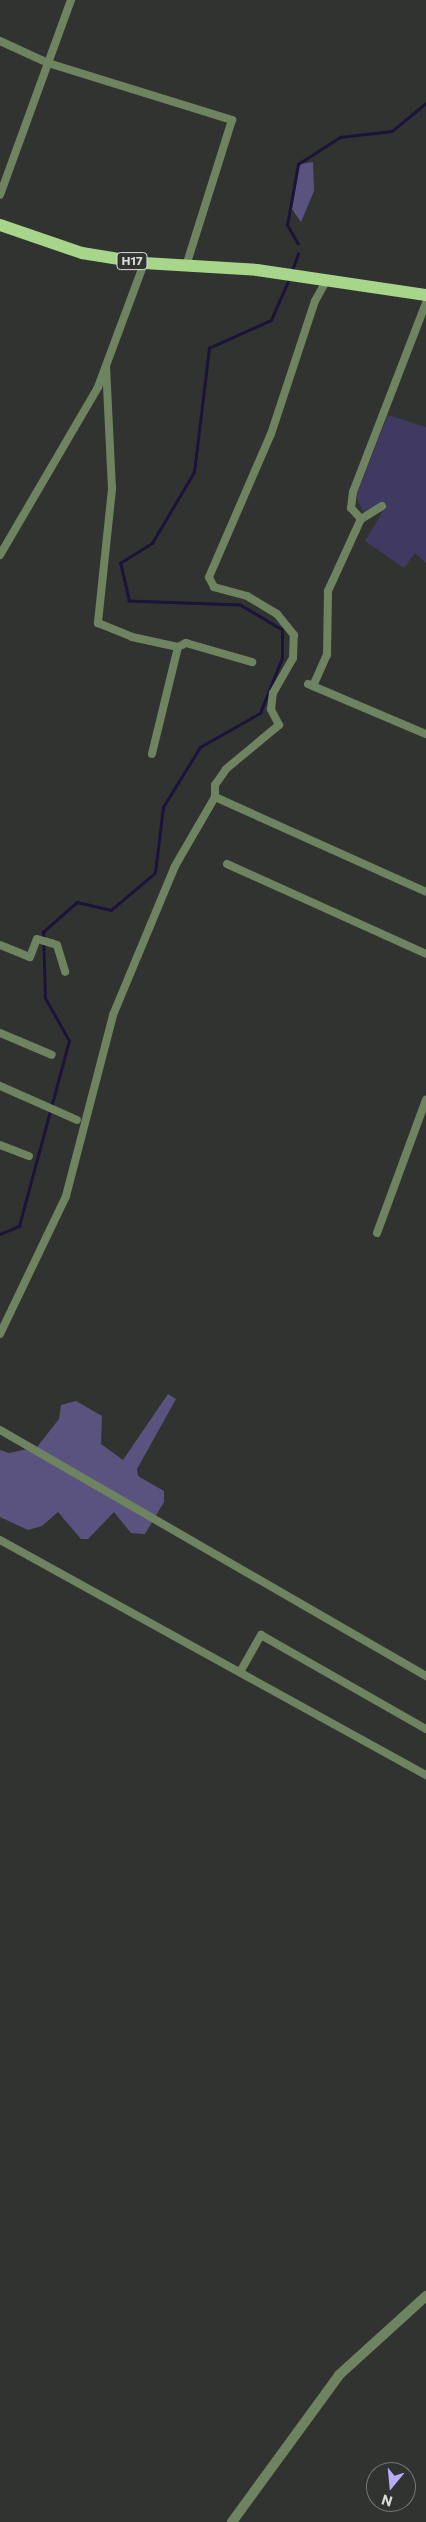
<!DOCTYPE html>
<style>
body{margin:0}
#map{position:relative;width:426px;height:2522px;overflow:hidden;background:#313330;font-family:Commissioner,sans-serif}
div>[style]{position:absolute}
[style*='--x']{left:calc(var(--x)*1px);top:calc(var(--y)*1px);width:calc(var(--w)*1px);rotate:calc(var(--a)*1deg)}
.green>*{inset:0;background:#403961}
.forest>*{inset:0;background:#5a5380}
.stream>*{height:2.5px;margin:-1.25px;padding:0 1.25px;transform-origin:1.25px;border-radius:1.25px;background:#1d133a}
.minor>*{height:8px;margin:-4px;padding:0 4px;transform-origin:4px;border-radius:4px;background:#6e8460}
.tertiary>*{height:10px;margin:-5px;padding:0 5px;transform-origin:5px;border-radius:5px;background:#6e8460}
.primary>*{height:12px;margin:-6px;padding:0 6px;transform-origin:6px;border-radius:6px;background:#a7d68b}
span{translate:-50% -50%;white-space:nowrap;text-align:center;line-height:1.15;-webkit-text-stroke:5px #313330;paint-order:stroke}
.shield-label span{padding:1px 4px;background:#313330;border:1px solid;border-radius:4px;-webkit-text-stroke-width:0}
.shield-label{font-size:12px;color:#dbdcdb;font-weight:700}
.north{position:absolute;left:366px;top:2462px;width:50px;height:50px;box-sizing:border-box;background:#313330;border:1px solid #757774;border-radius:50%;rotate:197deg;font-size:14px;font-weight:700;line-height:20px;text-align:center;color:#dbdcdb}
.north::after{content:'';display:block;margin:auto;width:18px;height:22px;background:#b8abf7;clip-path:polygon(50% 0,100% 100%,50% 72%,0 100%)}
</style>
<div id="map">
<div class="green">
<i style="clip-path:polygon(388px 415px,426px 427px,426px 563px,415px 553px,404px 568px,365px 541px,382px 513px,375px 506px,363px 512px,356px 496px)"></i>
</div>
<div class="forest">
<i style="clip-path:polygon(313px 162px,314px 191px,301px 222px,292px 209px,300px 164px)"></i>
<i style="clip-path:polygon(168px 1394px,176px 1399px,137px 1469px,138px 1476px,164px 1491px,164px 1502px,145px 1534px,131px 1533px,114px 1512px,88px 1539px,81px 1539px,58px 1512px,42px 1526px,28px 1530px,0 1517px,0 1450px,9px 1453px,37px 1447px,59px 1419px,61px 1405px,76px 1401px,102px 1416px,101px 1444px,123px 1460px)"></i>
</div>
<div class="stream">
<i style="--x:298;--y:244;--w:22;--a:-120"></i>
<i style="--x:287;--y:225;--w:62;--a:-79.8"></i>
<i style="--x:298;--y:164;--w:50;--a:-32.7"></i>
<i style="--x:340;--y:137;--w:52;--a:-6.6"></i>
<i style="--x:392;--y:131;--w:44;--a:-39.5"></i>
<i style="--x:292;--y:271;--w:18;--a:-71"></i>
<i style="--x:0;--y:1234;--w:21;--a:-23"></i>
<i style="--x:19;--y:1226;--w:192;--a:-74.9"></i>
<i style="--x:69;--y:1041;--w:49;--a:-119.2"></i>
<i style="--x:45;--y:998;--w:66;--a:-91.7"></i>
<i style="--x:43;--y:932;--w:45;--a:-41.4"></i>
<i style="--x:77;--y:902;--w:35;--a:13"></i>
<i style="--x:111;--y:910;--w:57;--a:-40.1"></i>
<i style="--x:155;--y:873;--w:66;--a:-83.1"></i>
<i style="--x:163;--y:807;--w:70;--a:-58.3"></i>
<i style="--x:200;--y:747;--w:69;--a:-29.5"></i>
<i style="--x:260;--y:713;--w:59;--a:-68.2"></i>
<i style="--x:282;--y:658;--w:28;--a:-90"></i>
<i style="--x:282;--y:630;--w:49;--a:-149.2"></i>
<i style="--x:240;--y:605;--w:111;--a:-177.9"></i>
<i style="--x:129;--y:601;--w:39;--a:-103"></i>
<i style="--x:120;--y:563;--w:38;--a:-32"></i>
<i style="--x:152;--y:543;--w:82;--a:-59.4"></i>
<i style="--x:194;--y:472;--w:125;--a:-83.1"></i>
<i style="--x:209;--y:348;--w:68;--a:-24.3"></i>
<i style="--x:271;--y:320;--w:45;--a:-66.3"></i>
</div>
<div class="minor">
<i style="--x:0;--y:41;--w:53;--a:24.6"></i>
<i style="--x:48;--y:63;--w:193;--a:17.2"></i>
<i style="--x:232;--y:120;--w:153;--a:107.5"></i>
<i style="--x:0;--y:195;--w:208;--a:-70"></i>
<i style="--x:106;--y:366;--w:123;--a:87.2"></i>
<i style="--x:112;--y:489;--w:135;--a:96"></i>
<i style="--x:98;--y:623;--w:37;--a:22"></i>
<i style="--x:132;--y:637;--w:47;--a:12.3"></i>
<i style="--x:178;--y:647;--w:110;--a:103.7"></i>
<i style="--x:382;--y:506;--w:25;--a:148"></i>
<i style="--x:361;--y:519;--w:15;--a:-132"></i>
<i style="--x:351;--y:508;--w:16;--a:-83"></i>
<i style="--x:353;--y:492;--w:203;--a:-68.9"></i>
<i style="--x:0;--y:555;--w:194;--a:-59.7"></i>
<i style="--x:98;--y:387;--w:132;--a:-69.6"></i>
<i style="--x:178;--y:647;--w:9;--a:-27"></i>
<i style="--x:186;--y:643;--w:69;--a:16.1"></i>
<i style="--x:308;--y:684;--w:128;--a:23"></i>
<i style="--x:313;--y:686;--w:34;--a:-66"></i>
<i style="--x:327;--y:655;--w:64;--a:-89.1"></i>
<i style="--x:328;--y:591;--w:79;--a:-65.4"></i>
<i style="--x:215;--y:797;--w:231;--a:24.2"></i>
<i style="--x:227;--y:864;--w:218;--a:24.3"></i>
<i style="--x:0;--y:945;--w:32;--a:22"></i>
<i style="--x:30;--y:957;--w:19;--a:-69"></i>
<i style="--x:37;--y:939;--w:15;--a:16"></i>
<i style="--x:51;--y:943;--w:6;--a:18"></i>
<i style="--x:57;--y:945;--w:28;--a:73"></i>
<i style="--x:0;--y:1033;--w:56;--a:22.9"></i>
<i style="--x:0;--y:1086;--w:84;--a:23.8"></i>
<i style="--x:0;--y:1145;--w:31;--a:21"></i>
<i style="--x:377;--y:1233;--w:142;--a:-69.8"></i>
<i style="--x:0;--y:1334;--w:153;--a:-64.4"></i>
<i style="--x:66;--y:1196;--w:187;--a:-75.4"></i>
<i style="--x:113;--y:1015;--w:161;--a:-67.4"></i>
<i style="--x:175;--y:866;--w:80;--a:-59.9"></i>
<i style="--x:215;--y:797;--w:12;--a:-90"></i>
<i style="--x:215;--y:785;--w:19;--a:-55"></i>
<i style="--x:226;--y:769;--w:69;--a:-39.7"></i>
<i style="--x:279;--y:725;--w:18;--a:-117"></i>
<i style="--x:271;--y:709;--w:16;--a:-83"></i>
<i style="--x:273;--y:693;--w:40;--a:-60.3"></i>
<i style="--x:293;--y:658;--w:23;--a:-88"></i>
<i style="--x:294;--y:635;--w:27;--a:-129"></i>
<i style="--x:277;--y:614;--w:35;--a:-149"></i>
<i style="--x:247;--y:596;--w:34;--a:-165"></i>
<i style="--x:214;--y:587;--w:11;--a:-117"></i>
<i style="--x:209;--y:577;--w:156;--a:-66.6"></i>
<i style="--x:271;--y:434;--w:140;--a:-71.7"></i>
<i style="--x:315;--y:301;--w:23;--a:-61"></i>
<i style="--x:0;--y:1430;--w:492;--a:30"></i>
<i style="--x:0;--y:1540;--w:487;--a:28.9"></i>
<i style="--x:240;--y:1672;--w:43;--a:-60.4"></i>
<i style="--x:261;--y:1635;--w:190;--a:29.7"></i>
</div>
<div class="tertiary">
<i style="--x:232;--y:2522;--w:182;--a:-53.9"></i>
<i style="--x:339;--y:2375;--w:118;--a:-42.2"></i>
</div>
<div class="primary">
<i style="--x:0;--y:225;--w:87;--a:18.9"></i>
<i style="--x:82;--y:253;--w:63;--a:9.2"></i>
<i style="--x:144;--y:263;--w:113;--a:3.5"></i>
<i style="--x:257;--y:270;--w:171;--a:8.4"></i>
</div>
<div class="shield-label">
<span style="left:132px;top:261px">H17</span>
</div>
<div class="north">N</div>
</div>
